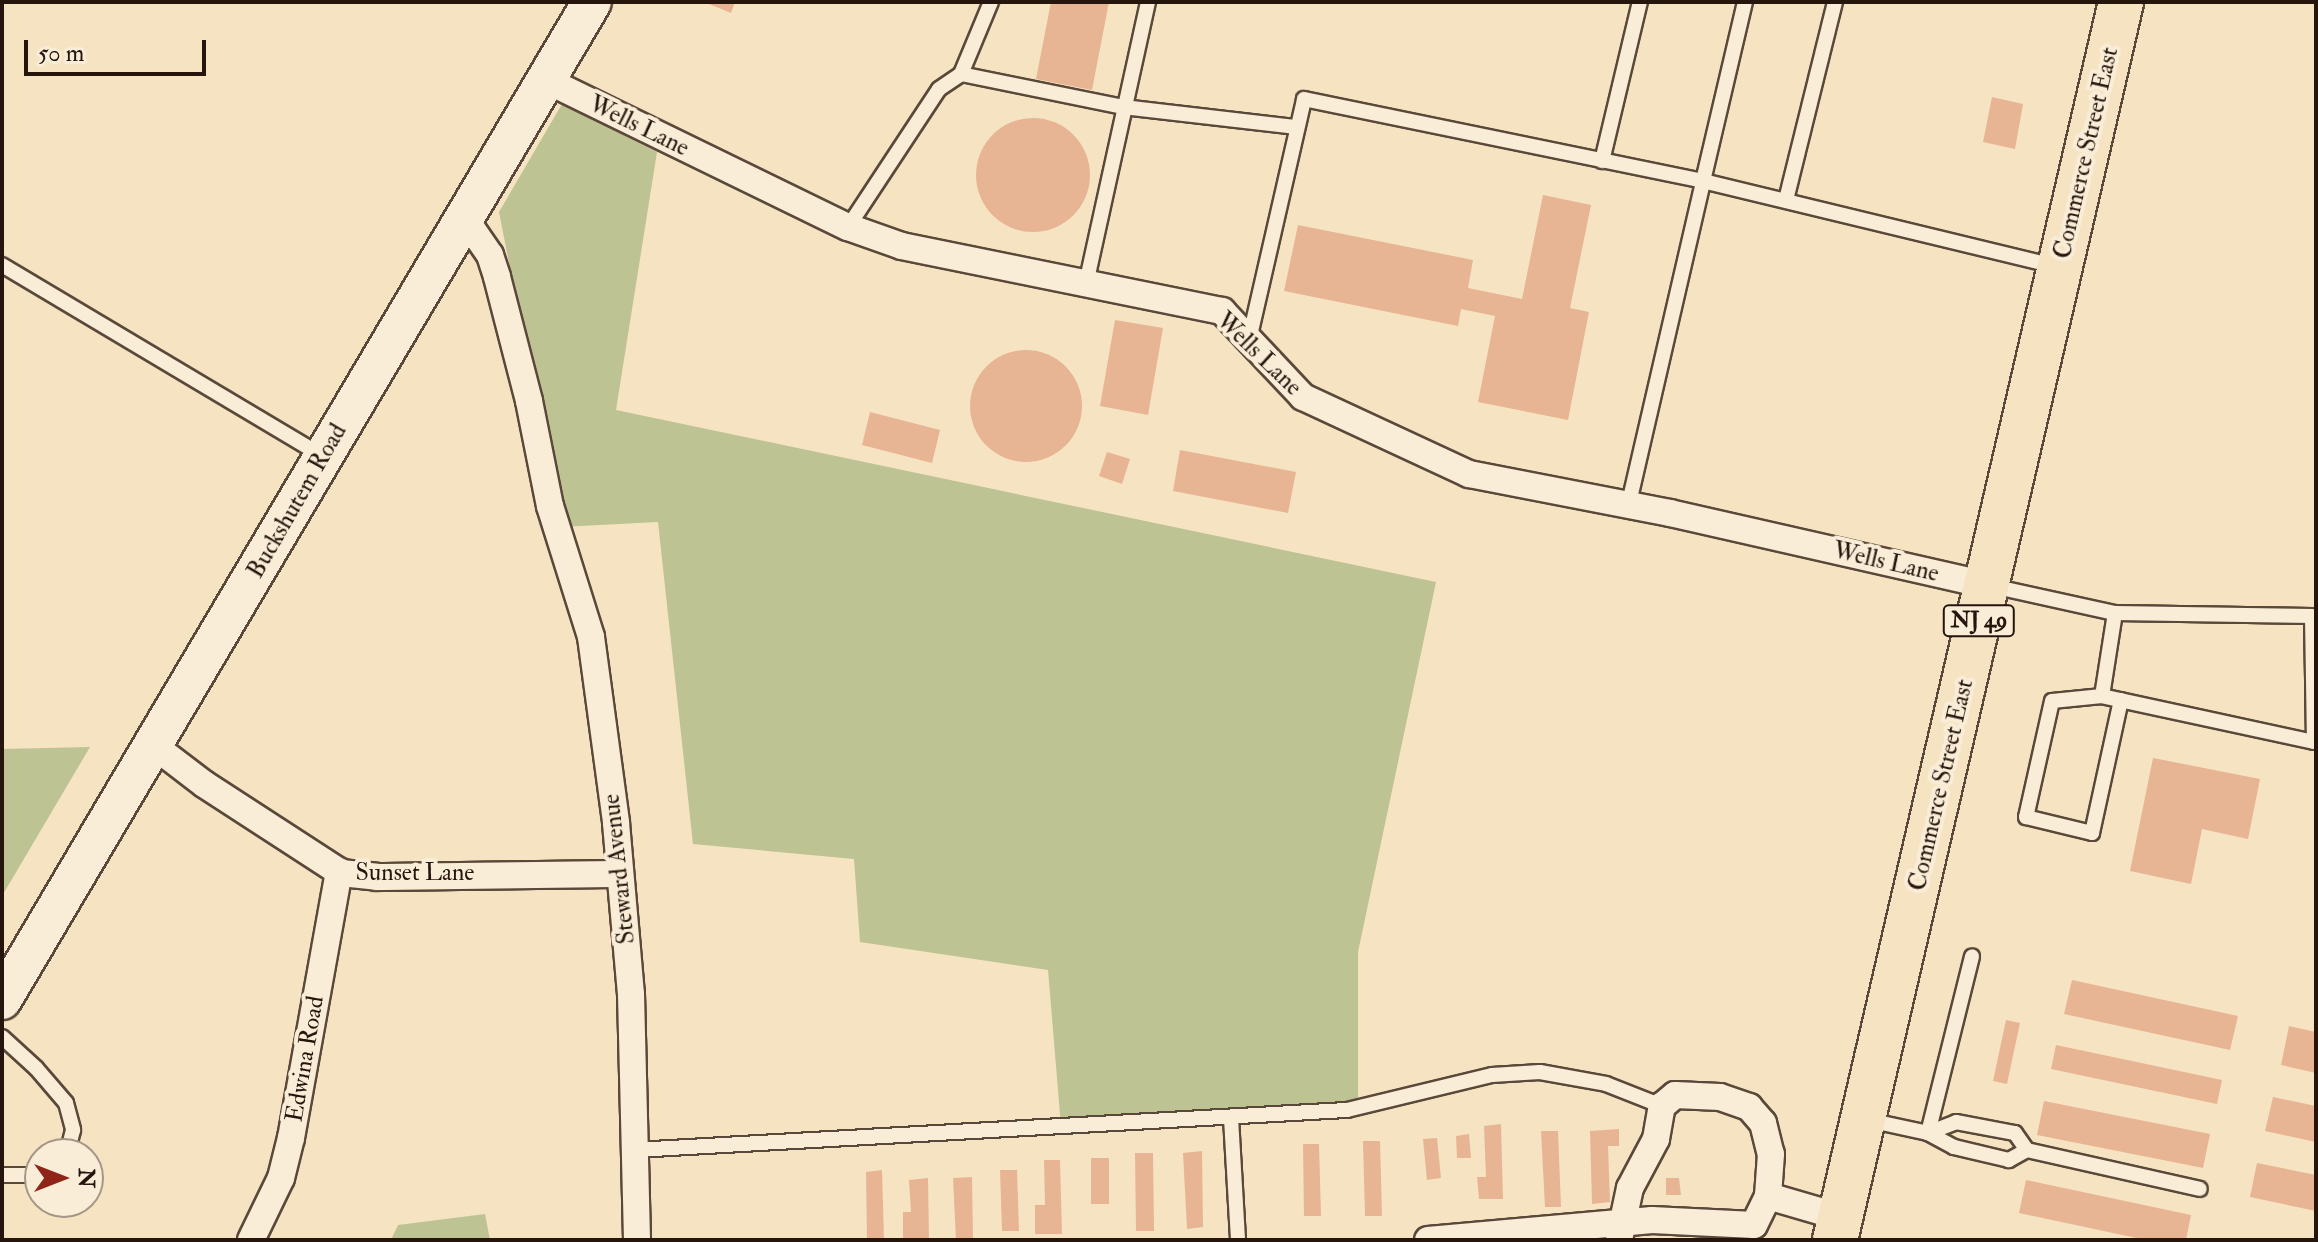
<!DOCTYPE html>
<style>
body{margin:0}
#map{position:relative;width:2318px;height:1242px;overflow:hidden;background:#f6e3c1;font-family:"IM FELL Double Pica",serif}
div>[style]{position:absolute}
[style*='--x']{left:calc(var(--x)*1px);top:calc(var(--y)*1px);width:calc(var(--w)*1px);rotate:calc(var(--a)*1deg)}
.green>*{inset:0;background:#bdc392}
.building>*{inset:0;background:#e8b594}
.round{border-radius:50%}
.roads{filter:drop-shadow(2px 0 #5a483a) drop-shadow(-2px 0 #5a483a) drop-shadow(0 2px #5a483a) drop-shadow(0 -2px #5a483a)}
.service>*{height:14px;margin:-7px;padding:0 7px;transform-origin:7px;border-radius:7px;background:#f9edd7}
.minor>*{height:26px;margin:-13px;padding:0 13px;transform-origin:13px;border-radius:13px;background:#f9edd7}
.secondary>*{height:38px;margin:-19px;padding:0 19px;transform-origin:19px;border-radius:19px;background:#f9edd7}
.trunk>*{height:44px;margin:-22px;padding:0 22px;transform-origin:22px;border-radius:22px;background:#f6e3c1}
span{translate:-50% -50%;white-space:nowrap;text-align:center;line-height:1.15;-webkit-text-stroke:8px #f9edd7;paint-order:stroke}
.shield-label span{padding:2px 6px;background:#f9edd7;border:2px solid;border-radius:6px;-webkit-text-stroke-width:0}
.shield-label{font-size:22px;color:#26150d;font-weight:700}
.street-label{font-size:24px;color:#26150d}
.frame{position:absolute;inset:0;border:4px solid #26150d;pointer-events:none}
.north{position:absolute;left:24px;top:1138px;width:80px;height:80px;box-sizing:border-box;background:#f9edd7;border:2px solid #a59786;border-radius:50%;rotate:90deg;font-size:22px;font-weight:700;line-height:32px;text-align:center;color:#26150d}
.north::after{content:'';display:block;margin:auto;width:28px;height:36px;background:#8f2418;clip-path:polygon(50% 0,100% 100%,50% 72%,0 100%)}
.scale{position:absolute;left:24px;top:40px;width:182px;height:36px;box-sizing:border-box;border:4px solid #26150d;border-top:0;padding-left:10px;font-size:24px;line-height:28px;white-space:nowrap;color:#26150d;-webkit-text-stroke:6px #f9edd7;paint-order:stroke}
</style>
<div id="map">
<div class="green">
<i style="clip-path:polygon(562px 104px,657px 152px,616px 410px,1436px 582px,1358px 952px,1358px 1106px,1061px 1126px,1048px 970px,860px 942px,854px 859px,693px 844px,658px 522px,561px 527px,499px 212px)"></i>
<i style="clip-path:polygon(90px 747px,2px 896px,2px 749px)"></i>
<i style="clip-path:polygon(485px 1214px,490px 1240px,391px 1240px,398px 1225px)"></i>
</div>
<div class="building">
<i style="clip-path:polygon(704px 2px,735px 2px,731px 13px)"></i>
<i style="clip-path:polygon(1051px 2px,1109px 2px,1092px 90px,1036px 79px)"></i>
<i style="clip-path:polygon(1992px 97px,2023px 104px,2015px 149px,1983px 142px)"></i>
<i class="round" style="left:976px;top:118px;width:114px;height:114px"></i>
<i style="clip-path:polygon(1543px 195px,1591px 205px,1570px 308px,1589px 312px,1568px 420px,1478px 402px,1495px 316px,1461px 309px,1458px 326px,1284px 291px,1298px 225px,1473px 260px,1468px 288px,1522px 299px)"></i>
<i style="clip-path:polygon(1115px 320px,1163px 328px,1148px 415px,1100px 406px)"></i>
<i class="round" style="left:970px;top:350px;width:112px;height:112px"></i>
<i style="clip-path:polygon(870px 412px,940px 430px,932px 463px,862px 445px)"></i>
<i style="clip-path:polygon(1180px 450px,1296px 472px,1288px 513px,1173px 491px)"></i>
<i style="clip-path:polygon(1107px 452px,1130px 459px,1122px 484px,1099px 476px)"></i>
<i style="clip-path:polygon(2153px 758px,2260px 779px,2248px 839px,2202px 829px,2191px 884px,2130px 871px)"></i>
<i style="clip-path:polygon(2072px 980px,2238px 1016px,2230px 1050px,2064px 1014px)"></i>
<i style="clip-path:polygon(2006px 1020px,2020px 1023px,2007px 1084px,1993px 1081px)"></i>
<i style="clip-path:polygon(2289px 1026px,2316px 1032px,2316px 1073px,2281px 1065px)"></i>
<i style="clip-path:polygon(2056px 1045px,2222px 1080px,2217px 1104px,2051px 1069px)"></i>
<i style="clip-path:polygon(2273px 1097px,2316px 1106px,2316px 1142px,2265px 1131px)"></i>
<i style="clip-path:polygon(2044px 1101px,2210px 1134px,2203px 1168px,2037px 1135px)"></i>
<i style="clip-path:polygon(1501px 1124px,1503px 1199px,1479px 1199px,1477px 1177px,1486px 1177px,1484px 1126px)"></i>
<i style="clip-path:polygon(1619px 1129px,1619px 1146px,1608px 1146px,1610px 1202px,1592px 1204px,1590px 1131px)"></i>
<i style="clip-path:polygon(1541px 1131px,1558px 1131px,1561px 1207px,1545px 1207px)"></i>
<i style="clip-path:polygon(1469px 1134px,1471px 1158px,1457px 1158px,1456px 1136px)"></i>
<i style="clip-path:polygon(1437px 1138px,1441px 1178px,1427px 1180px,1423px 1139px)"></i>
<i style="clip-path:polygon(1363px 1141px,1380px 1141px,1382px 1216px,1365px 1216px)"></i>
<i style="clip-path:polygon(1303px 1144px,1319px 1144px,1321px 1216px,1304px 1216px)"></i>
<i style="clip-path:polygon(1202px 1151px,1203px 1227px,1187px 1229px,1183px 1153px)"></i>
<i style="clip-path:polygon(1135px 1153px,1153px 1153px,1154px 1231px,1136px 1231px)"></i>
<i style="clip-path:polygon(1091px 1158px,1109px 1158px,1109px 1204px,1091px 1204px)"></i>
<i style="clip-path:polygon(1044px 1160px,1060px 1160px,1062px 1234px,1035px 1234px,1035px 1205px,1045px 1205px)"></i>
<i style="clip-path:polygon(2257px 1163px,2316px 1175px,2316px 1211px,2250px 1197px)"></i>
<i style="clip-path:polygon(882px 1170px,884px 1240px,867px 1240px,866px 1172px)"></i>
<i style="clip-path:polygon(1000px 1170px,1017px 1170px,1019px 1231px,1002px 1231px)"></i>
<i style="clip-path:polygon(972px 1177px,973px 1240px,956px 1240px,953px 1178px)"></i>
<i style="clip-path:polygon(928px 1178px,929px 1240px,903px 1240px,903px 1212px,911px 1212px,909px 1180px)"></i>
<i style="clip-path:polygon(1666px 1178px,1679px 1178px,1681px 1195px,1666px 1195px)"></i>
<i style="clip-path:polygon(2026px 1180px,2191px 1215px,2186px 1240px,2146px 1240px,2019px 1213px)"></i>
</div>
<div class="roads">
<div class="service">
<i style="--x:961;--y:74;--w:78;--a:-67.4"></i>
<i style="--x:1602;--y:161;--w:163;--a:-76.6"></i>
<i style="--x:1786;--y:200;--w:204;--a:-76.1"></i>
<i style="--x:848;--y:227;--w:165;--a:-56.6"></i>
<i style="--x:939;--y:89;--w:27;--a:-34"></i>
<i style="--x:961;--y:74;--w:165;--a:11.5"></i>
<i style="--x:1123;--y:107;--w:175;--a:6.6"></i>
<i style="--x:2;--y:265;--w:373;--a:30.8"></i>
<i style="--x:1086;--y:284;--w:289;--a:-77.6"></i>
<i style="--x:1249;--y:340;--w:247;--a:-77.1"></i>
<i style="--x:1304;--y:99;--w:407;--a:11.6"></i>
<i style="--x:1703;--y:181;--w:184;--a:-76.8"></i>
<i style="--x:1628;--y:507;--w:335;--a:-77"></i>
<i style="--x:1703;--y:181;--w:362;--a:13.6"></i>
<i style="--x:1992;--y:586;--w:126;--a:12.4"></i>
<i style="--x:2115;--y:613;--w:197;--a:0.9"></i>
<i style="--x:2312;--y:616;--w:126;--a:89.1"></i>
<i style="--x:2314;--y:742;--w:217;--a:-167.8"></i>
<i style="--x:2102;--y:696;--w:50;--a:174.3"></i>
<i style="--x:2052;--y:701;--w:119;--a:102.6"></i>
<i style="--x:2026;--y:817;--w:68;--a:13.6"></i>
<i style="--x:2092;--y:833;--w:136;--a:-77.7"></i>
<i style="--x:2102;--y:696;--w:84;--a:-81.1"></i>
<i style="--x:2;--y:1037;--w:46;--a:42.4"></i>
<i style="--x:36;--y:1068;--w:46;--a:49.4"></i>
<i style="--x:66;--y:1103;--w:28;--a:75"></i>
<i style="--x:73;--y:1130;--w:25;--a:104"></i>
<i style="--x:1231;--y:1118;--w:122;--a:86.7"></i>
<i style="--x:1868;--y:1120;--w:61;--a:12.2"></i>
<i style="--x:1928;--y:1133;--w:182;--a:-76"></i>
<i style="--x:1956;--y:1122;--w:60;--a:10.6"></i>
<i style="--x:2015;--y:1133;--w:21;--a:55"></i>
<i style="--x:2027;--y:1150;--w:21;--a:151"></i>
<i style="--x:2009;--y:1160;--w:57;--a:-166.7"></i>
<i style="--x:1954;--y:1147;--w:30;--a:-152"></i>
<i style="--x:1928;--y:1133;--w:30;--a:-21"></i>
<i style="--x:635;--y:1150;--w:713;--a:-3.22"></i>
<i style="--x:1347;--y:1110;--w:149;--a:-13.6"></i>
<i style="--x:1492;--y:1075;--w:48;--a:-3.6"></i>
<i style="--x:1540;--y:1072;--w:67;--a:10.3"></i>
<i style="--x:1606;--y:1084;--w:60;--a:21.4"></i>
<i style="--x:2027;--y:1150;--w:177;--a:12.7"></i>
<i style="--x:2;--y:1175;--w:38;--a:0"></i>
</div>
<div class="minor">
<i style="--x:546;--y:80;--w:336;--a:26"></i>
<i style="--x:848;--y:227;--w:57;--a:19.4"></i>
<i style="--x:902;--y:246;--w:327;--a:11.5"></i>
<i style="--x:1222;--y:311;--w:118;--a:46.7"></i>
<i style="--x:1303;--y:397;--w:183;--a:24.9"></i>
<i style="--x:1469;--y:474;--w:205;--a:11"></i>
<i style="--x:1670;--y:513;--w:325;--a:12.8"></i>
<i style="--x:463;--y:216;--w:47;--a:55.3"></i>
<i style="--x:490;--y:255;--w:23;--a:72"></i>
<i style="--x:497;--y:277;--w:128;--a:75.5"></i>
<i style="--x:529;--y:401;--w:107;--a:78.7"></i>
<i style="--x:550;--y:506;--w:137;--a:72.6"></i>
<i style="--x:591;--y:637;--w:188;--a:82.3"></i>
<i style="--x:616;--y:823;--w:172;--a:85"></i>
<i style="--x:631;--y:994;--w:246;--a:88.6"></i>
<i style="--x:153;--y:745;--w:64;--a:37.4"></i>
<i style="--x:204;--y:784;--w:163;--a:33"></i>
<i style="--x:341;--y:873;--w:36;--a:6"></i>
<i style="--x:377;--y:877;--w:243;--a:-0.7"></i>
<i style="--x:251;--y:1240;--w:69;--a:-64.2"></i>
<i style="--x:281;--y:1178;--w:41;--a:-76"></i>
<i style="--x:291;--y:1138;--w:271;--a:-79.8"></i>
<i style="--x:1428;--y:1240;--w:225;--a:-5.1"></i>
<i style="--x:1652;--y:1220;--w:102;--a:2.8"></i>
<i style="--x:1754;--y:1225;--w:32;--a:-64"></i>
<i style="--x:1619;--y:1240;--w:53;--a:-78.1"></i>
<i style="--x:1630;--y:1188;--w:55;--a:-62"></i>
<i style="--x:1656;--y:1139;--w:34;--a:-80"></i>
<i style="--x:1662;--y:1106;--w:17;--a:-40"></i>
<i style="--x:1675;--y:1095;--w:45;--a:2.5"></i>
<i style="--x:1720;--y:1097;--w:31;--a:19"></i>
<i style="--x:1749;--y:1107;--w:21;--a:49"></i>
<i style="--x:1763;--y:1123;--w:32;--a:76"></i>
<i style="--x:1771;--y:1154;--w:42;--a:94.1"></i>
<i style="--x:1768;--y:1196;--w:75;--a:16.3"></i>
</div>
<div class="secondary">
<i style="--x:2;--y:1000;--w:1159;--a:-59.41"></i>
</div>
<div class="trunk">
<i style="--x:1835;--y:1240;--w:1271;--a:-76.99"></i>
</div>
</div>
<div class="shield-label">
<span style="left:1979px;top:621px">NJ 49</span>
</div>
<div class="street-label">
<span style="left:639px;top:126px;rotate:26deg">Wells Lane</span>
<span style="left:2086px;top:153px;rotate:-77deg">Commerce Street East</span>
<span style="left:1259px;top:354px;rotate:44deg">Wells Lane</span>
<span style="left:297px;top:501px;rotate:-60deg">Buckshutem Road</span>
<span style="left:1886px;top:562px;rotate:13deg">Wells Lane</span>
<span style="left:1941px;top:785px;rotate:-77deg">Commerce Street East</span>
<span style="left:619px;top:869px;rotate:-96deg">Steward Avenue</span>
<span style="left:415px;top:873px">Sunset Lane</span>
<span style="left:305px;top:1059px;rotate:-80deg">Edwina Road</span>
</div>
<div class="frame"></div>
<div class="north">N</div>
<div class="scale">50 m</div>
</div>
